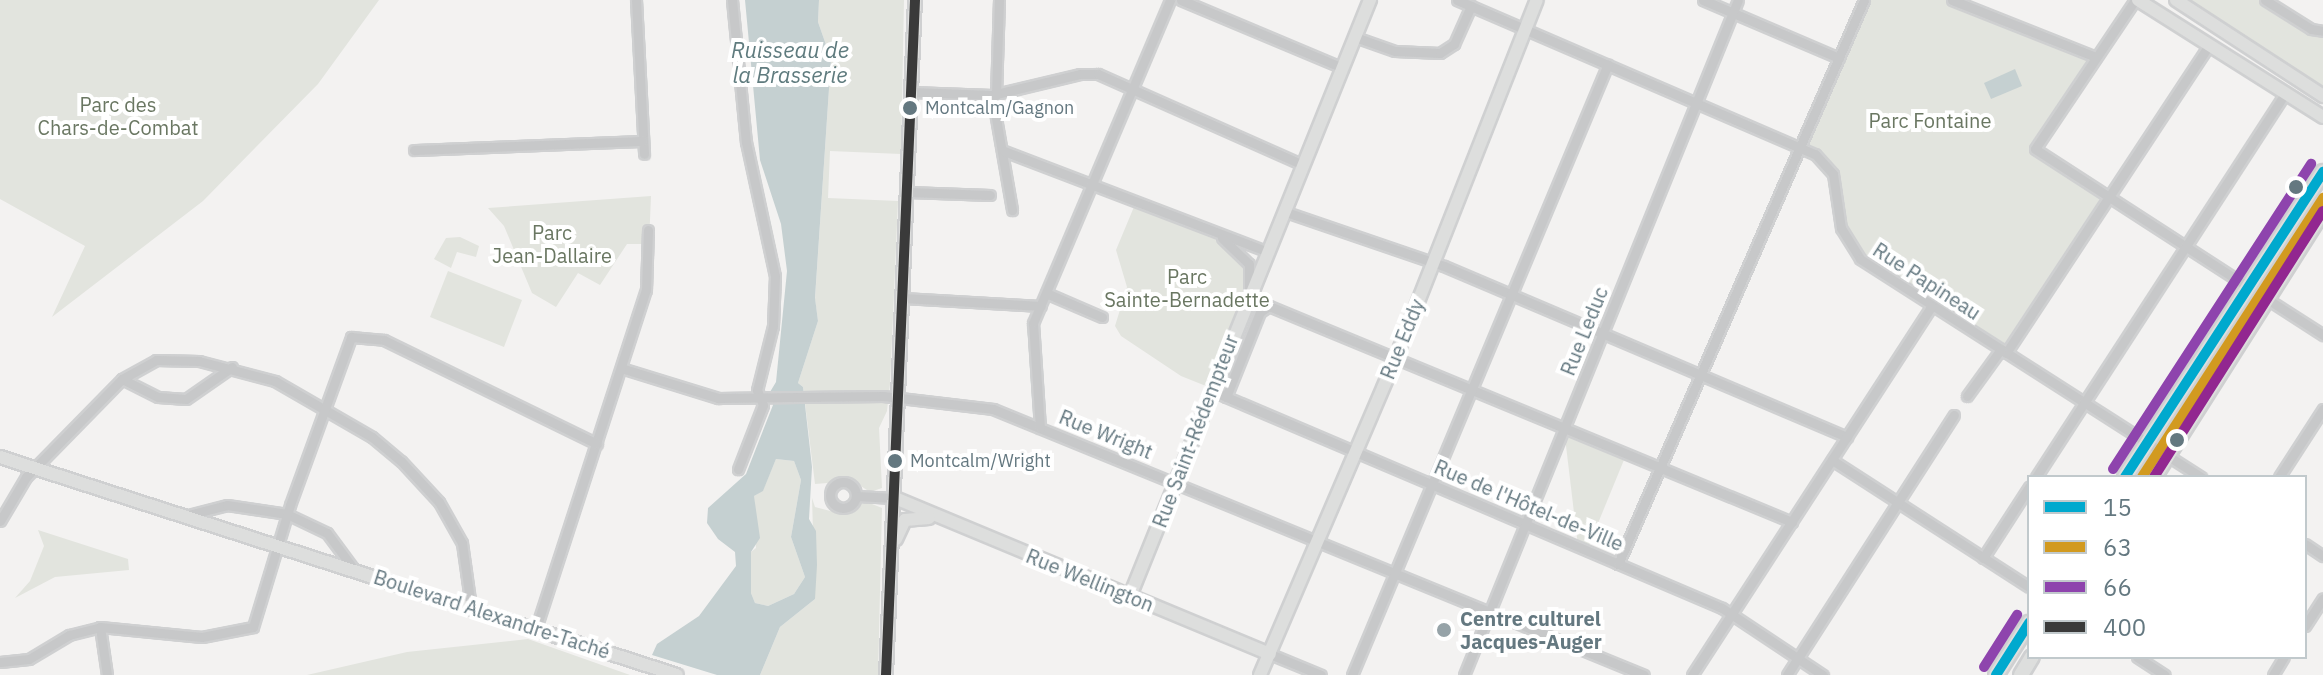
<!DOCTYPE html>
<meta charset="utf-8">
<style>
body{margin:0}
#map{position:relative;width:2323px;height:675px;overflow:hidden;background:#f3f2f1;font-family:"IBM Plex Sans",sans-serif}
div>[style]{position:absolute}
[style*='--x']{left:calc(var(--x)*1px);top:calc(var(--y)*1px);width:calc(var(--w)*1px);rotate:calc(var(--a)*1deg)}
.green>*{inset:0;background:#e2e4de}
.water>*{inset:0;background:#c5d0d1}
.roads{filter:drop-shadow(2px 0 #cfd0d1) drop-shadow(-2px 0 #cfd0d1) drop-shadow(0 2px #cfd0d1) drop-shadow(0 -2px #cfd0d1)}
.street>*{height:9px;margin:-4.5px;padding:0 4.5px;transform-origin:4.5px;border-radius:4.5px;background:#c7c8c9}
.street>.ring{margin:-4.5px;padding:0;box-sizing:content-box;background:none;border:9px solid #c7c8c9;border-radius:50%}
.secondary>*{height:12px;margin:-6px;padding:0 6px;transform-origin:6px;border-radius:6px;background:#dddedd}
.primary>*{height:14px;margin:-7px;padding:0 7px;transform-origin:7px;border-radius:7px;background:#dddedd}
.bus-1>*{height:10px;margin:-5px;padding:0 5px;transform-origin:5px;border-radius:5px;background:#00a9ce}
.bus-2>*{height:10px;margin:-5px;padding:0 5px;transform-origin:5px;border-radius:5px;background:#d29a20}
.bus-3>*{height:10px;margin:-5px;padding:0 5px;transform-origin:5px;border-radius:5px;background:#8e44ad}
.bus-4>*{height:10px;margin:-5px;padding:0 5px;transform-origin:5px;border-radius:5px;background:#3a3a3a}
.bus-5>*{height:10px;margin:-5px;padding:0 5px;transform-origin:5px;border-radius:5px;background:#922790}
.dots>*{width:22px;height:22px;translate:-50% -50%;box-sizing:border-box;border:4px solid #fff;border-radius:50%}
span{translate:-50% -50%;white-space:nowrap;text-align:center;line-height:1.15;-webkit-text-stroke:8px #fff;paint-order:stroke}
.bus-label{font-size:18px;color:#647880}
.left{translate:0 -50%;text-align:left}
.park-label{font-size:20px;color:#6a7762}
.street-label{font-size:20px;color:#647880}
.poi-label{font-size:20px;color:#647880;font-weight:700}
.water-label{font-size:22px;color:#5f7b7e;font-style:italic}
.legend{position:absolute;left:2027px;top:475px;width:280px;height:184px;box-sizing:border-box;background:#fff;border:2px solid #c1c9cc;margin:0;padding:10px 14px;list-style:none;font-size:24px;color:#647880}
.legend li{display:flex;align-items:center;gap:16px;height:40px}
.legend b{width:40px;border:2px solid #c1c9cc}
</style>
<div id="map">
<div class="green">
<i style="clip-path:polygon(0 0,379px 0,318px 84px,203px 201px,52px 317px,85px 246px,0 199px)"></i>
<i style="clip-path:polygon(819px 0,904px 0,901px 154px,830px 151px,828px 198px,898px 201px,890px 384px,887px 411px,879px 428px,882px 488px,870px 492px,853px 481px,815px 484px,803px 387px,798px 383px,818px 321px,815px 299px,831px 59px,818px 22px)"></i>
<i style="clip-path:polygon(1864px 0,1952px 0,2096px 57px,2036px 145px,2108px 198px,2006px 353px,1848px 246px,1833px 174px,1799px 147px)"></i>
<i style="clip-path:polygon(2184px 0,2275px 0,2318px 25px,2323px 29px,2323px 89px)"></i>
<i style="clip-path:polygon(651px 196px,649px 244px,627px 244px,600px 285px,578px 273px,556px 307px,532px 293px,504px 226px,488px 208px)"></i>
<i style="clip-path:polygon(1136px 202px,1213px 231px,1240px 254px,1251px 279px,1211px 388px,1181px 376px,1121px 336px,1115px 326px,1127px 287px,1116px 250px)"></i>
<i style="clip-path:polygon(460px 237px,479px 246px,476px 257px,457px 252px,451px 268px,434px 259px,446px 238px)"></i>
<i style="clip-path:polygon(448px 271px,522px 300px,504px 347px,430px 317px)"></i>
<i style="clip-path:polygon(1564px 429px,1626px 455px,1587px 550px,1578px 546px)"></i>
<i style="clip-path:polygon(776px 459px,794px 461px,801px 480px,791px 537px,805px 577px,794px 594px,768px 606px,755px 603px,751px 593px,751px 552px,756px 548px,754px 496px,763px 490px)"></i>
<i style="clip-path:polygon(812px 498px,815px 507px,838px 513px,867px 502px,882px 508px,878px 675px,760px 675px,780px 627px,815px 599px)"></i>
<i style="clip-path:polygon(38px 530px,128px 559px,129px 570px,55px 577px,15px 598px,30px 581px,44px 546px)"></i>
<i style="clip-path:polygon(528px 639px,630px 675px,307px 675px,407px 652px)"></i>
</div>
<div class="water">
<i style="clip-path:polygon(evenodd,745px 0,819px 0,818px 22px,831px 59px,815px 298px,818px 321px,798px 383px,803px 387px,812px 467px,809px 519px,816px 531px,817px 565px,815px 599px,780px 627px,760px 675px,717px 675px,652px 655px,657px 644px,699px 616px,736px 566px,735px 552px,718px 539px,707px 523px,708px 508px,746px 474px,773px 405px,770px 392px,776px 382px,787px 271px,781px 224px,760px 160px,745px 0,776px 459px,794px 461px,801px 480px,791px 537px,805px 577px,794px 594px,768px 606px,755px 603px,751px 593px,751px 552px,760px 538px,754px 496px,763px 491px,776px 459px)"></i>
<i style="clip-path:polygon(2015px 69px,2022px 86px,1991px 99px,1984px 83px)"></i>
</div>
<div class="roads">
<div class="street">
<i style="--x:636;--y:0;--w:154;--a:87"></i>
<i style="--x:732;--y:0;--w:143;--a:84.4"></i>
<i style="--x:746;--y:142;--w:137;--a:77.8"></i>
<i style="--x:775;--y:276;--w:50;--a:92.3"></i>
<i style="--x:773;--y:326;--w:66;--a:104"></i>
<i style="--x:757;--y:390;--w:16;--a:68"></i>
<i style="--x:763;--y:405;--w:69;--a:111.3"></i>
<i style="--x:1181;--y:0;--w:176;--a:22.8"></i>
<i style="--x:1457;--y:0;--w:390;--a:23.3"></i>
<i style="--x:1815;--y:154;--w:27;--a:48"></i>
<i style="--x:1833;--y:174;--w:55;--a:81.6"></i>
<i style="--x:1841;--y:228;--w:36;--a:58"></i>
<i style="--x:1860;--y:259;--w:405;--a:32.6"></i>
<i style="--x:1703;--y:0;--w:148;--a:23.1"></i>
<i style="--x:1952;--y:0;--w:155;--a:21.6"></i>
<i style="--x:2135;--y:0;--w:179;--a:123.9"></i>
<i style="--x:2035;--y:149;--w:254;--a:32.9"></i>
<i style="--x:2265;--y:0;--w:54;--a:32.2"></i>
<i style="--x:2311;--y:29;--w:12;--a:9"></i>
<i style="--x:1355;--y:37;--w:42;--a:19.3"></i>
<i style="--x:1395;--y:51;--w:45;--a:2.5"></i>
<i style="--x:1440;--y:53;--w:17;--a:-33"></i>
<i style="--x:1454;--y:44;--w:42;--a:-65.9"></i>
<i style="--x:912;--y:92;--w:80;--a:2.1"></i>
<i style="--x:992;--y:95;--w:90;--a:-13.4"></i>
<i style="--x:1080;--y:74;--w:18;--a:0"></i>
<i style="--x:1098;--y:74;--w:224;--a:23.9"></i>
<i style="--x:992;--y:95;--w:117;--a:80.1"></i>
<i style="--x:996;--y:95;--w:95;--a:-88.2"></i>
<i style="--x:414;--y:150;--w:229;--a:-2.3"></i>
<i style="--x:1004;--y:151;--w:280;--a:20.9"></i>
<i style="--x:908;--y:192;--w:82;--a:2.1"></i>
<i style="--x:1283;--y:211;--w:170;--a:18.9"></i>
<i style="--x:1444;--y:266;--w:438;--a:23"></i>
<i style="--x:1222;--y:238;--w:37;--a:44"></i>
<i style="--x:1249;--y:264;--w:27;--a:90"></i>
<i style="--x:1046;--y:293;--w:61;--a:23.2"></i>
<i style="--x:903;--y:298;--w:138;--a:3.3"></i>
<i style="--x:2267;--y:299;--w:67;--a:32.7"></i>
<i style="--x:2006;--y:353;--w:369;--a:-56.6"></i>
<i style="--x:621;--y:368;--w:102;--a:17.2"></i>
<i style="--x:718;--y:398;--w:165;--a:-0.7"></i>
<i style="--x:883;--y:396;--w:111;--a:6.7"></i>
<i style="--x:993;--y:409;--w:703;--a:22.23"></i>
<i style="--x:122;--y:379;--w:40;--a:26.6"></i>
<i style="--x:158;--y:397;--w:28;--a:4"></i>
<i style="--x:186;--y:399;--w:56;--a:-34.8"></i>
<i style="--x:1210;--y:390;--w:556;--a:23.06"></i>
<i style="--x:1722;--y:608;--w:121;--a:33.6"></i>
<i style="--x:1967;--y:396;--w:58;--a:-54.1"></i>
<i style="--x:1226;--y:397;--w:92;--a:-68.2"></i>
<i style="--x:1260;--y:312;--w:11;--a:-34"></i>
<i style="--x:1269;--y:306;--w:566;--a:22.44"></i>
<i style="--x:1040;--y:428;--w:105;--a:-93.8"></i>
<i style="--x:1033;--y:323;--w:351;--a:-67"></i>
<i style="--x:1832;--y:460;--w:234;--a:32.8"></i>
<i style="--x:2036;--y:477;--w:458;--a:-57"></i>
<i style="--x:2279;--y:477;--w:81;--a:-57.1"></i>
<i class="ring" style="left:830px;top:482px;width:17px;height:17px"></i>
<i style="--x:856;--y:496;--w:39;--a:3"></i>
<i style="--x:188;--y:515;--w:40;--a:-14.4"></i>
<i style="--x:227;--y:505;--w:61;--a:8.5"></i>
<i style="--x:287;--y:514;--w:44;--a:25.4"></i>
<i style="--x:327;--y:533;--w:44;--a:53.4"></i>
<i style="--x:0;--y:521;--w:51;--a:-59.4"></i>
<i style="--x:26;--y:477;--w:137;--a:-45.6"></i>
<i style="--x:122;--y:379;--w:39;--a:-29"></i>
<i style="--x:156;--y:360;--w:43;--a:1.3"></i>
<i style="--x:199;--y:361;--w:79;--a:14.7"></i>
<i style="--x:275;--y:381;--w:112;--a:30"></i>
<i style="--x:372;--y:437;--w:38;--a:40"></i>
<i style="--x:401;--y:461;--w:56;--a:47.2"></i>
<i style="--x:439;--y:502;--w:47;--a:60.7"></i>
<i style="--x:462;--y:543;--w:65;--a:82"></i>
<i style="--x:2305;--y:544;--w:22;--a:34"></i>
<i style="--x:1983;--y:558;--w:85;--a:-57.1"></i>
<i style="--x:1618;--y:564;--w:615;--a:-66.43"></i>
<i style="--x:2305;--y:626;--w:33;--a:-57"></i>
<i style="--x:100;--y:627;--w:49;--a:81.7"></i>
<i style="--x:536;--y:628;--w:355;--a:-72"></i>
<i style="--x:646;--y:290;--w:60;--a:-88.1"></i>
<i style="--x:1270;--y:654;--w:55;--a:22.4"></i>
<i style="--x:2137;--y:657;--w:33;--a:33"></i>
<i style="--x:0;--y:662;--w:29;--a:-6"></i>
<i style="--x:29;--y:659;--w:47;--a:-31"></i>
<i style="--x:69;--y:635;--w:32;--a:-14"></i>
<i style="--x:100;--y:627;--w:102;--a:5.6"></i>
<i style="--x:202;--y:637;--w:52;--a:-11.1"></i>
<i style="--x:253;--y:627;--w:127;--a:-73.1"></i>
<i style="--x:290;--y:505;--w:179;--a:-70"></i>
<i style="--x:351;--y:337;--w:33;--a:5"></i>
<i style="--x:384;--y:340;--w:237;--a:26"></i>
<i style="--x:1352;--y:675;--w:662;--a:-67.27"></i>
<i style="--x:1464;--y:675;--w:728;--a:-67.91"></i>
<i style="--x:1692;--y:675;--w:440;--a:-57"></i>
<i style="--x:1787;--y:675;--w:309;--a:-57.3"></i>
<i style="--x:2273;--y:675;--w:21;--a:-59"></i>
</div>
<div class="secondary">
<i style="--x:2138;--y:0;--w:219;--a:32.3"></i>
<i style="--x:2176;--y:0;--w:176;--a:33.1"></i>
<i style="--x:0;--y:457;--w:711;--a:17.85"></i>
<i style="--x:895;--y:498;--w:406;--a:22.6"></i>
<i style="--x:896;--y:539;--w:21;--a:-65"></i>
<i style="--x:905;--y:520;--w:24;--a:-5"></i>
<i style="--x:1130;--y:596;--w:643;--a:-68.07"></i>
<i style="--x:886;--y:675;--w:676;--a:-87.54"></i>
<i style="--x:1260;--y:675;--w:337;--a:-66.8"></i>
<i style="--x:1393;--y:365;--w:392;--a:-68.5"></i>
</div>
<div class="primary">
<i style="--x:2125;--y:477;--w:364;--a:-57"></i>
<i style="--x:2154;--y:477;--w:315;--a:-57.6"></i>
<i style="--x:1996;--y:675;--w:62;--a:-57.6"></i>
<i style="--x:2021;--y:675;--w:21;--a:-59"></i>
</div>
</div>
<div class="bus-1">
<i style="--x:2125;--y:477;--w:364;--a:-57"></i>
<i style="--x:1996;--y:675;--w:62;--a:-57.6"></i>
</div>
<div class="bus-2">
<i style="--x:2142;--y:477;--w:333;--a:-57"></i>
</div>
<div class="bus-3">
<i style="--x:2113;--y:469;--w:364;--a:-57"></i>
<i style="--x:1984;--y:667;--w:62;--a:-57.6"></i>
</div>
<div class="bus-4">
<i style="--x:886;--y:675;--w:676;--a:-87.54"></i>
</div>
<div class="bus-5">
<i style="--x:2154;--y:477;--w:315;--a:-57.6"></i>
</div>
<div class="dots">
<i style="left:910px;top:108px;background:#647880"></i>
<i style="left:2296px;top:187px;background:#647880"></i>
<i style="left:2177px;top:440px;background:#647880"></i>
<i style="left:895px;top:461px;background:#647880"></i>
<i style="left:1444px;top:630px;background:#96a3a8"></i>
</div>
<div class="bus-label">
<span class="left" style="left:925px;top:108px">Montcalm/Gagnon</span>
<span class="left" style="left:910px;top:461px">Montcalm/Wright</span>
</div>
<div class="park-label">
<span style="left:118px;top:116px">Parc des<br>Chars-de-Combat</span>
<span style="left:1930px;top:120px">Parc Fontaine</span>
<span style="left:552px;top:244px">Parc<br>Jean-Dallaire</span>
<span style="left:1187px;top:288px">Parc<br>Sainte-Bernadette</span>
</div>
<div class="street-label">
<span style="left:1927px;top:281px;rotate:33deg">Rue Papineau</span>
<span style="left:1584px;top:331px;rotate:-68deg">Rue Leduc</span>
<span style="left:1402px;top:339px;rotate:-68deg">Rue Eddy</span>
<span style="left:1195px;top:431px;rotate:-69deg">Rue Saint-Rédempteur</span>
<span style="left:1106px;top:434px;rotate:22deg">Rue Wright</span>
<span style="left:1529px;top:505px;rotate:23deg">Rue de l'Hôtel-de-Ville</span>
<span style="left:1090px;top:580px;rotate:22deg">Rue Wellington</span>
<span style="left:492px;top:614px;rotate:18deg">Boulevard Alexandre-Taché</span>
</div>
<div class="poi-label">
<span class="left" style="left:1460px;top:630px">Centre culturel<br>Jacques-Auger</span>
</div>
<div class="water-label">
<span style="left:790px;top:62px">Ruisseau de<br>la Brasserie</span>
</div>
<ul class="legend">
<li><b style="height:10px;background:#00a9ce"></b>15</li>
<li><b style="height:10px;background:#d29a20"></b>63</li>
<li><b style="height:10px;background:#8e44ad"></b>66</li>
<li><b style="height:10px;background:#3a3a3a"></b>400</li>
</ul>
</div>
